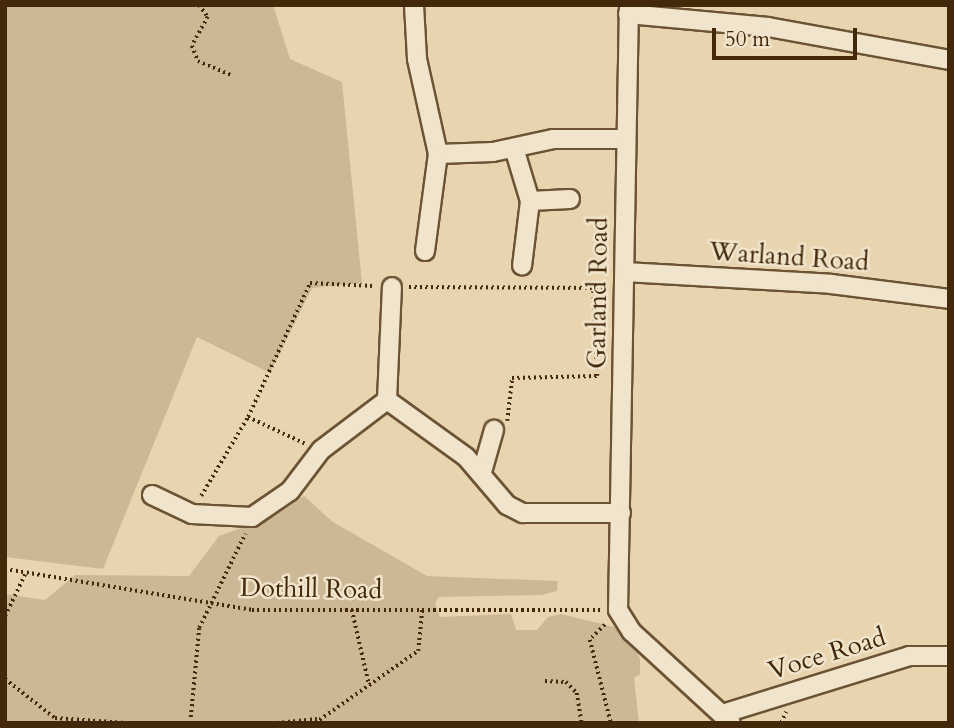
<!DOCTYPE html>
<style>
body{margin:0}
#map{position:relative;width:954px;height:728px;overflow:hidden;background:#e8d5b0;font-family:Cardo,serif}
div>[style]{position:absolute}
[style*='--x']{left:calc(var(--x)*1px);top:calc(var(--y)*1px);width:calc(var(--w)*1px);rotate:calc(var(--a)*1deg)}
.green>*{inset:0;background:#ccb894}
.path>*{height:3.5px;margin-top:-1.75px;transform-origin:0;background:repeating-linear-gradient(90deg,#432809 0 2px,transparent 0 5.5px)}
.roads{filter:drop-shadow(2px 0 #6c5333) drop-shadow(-2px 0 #6c5333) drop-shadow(0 2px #6c5333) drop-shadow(0 -2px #6c5333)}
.street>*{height:18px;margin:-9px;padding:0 9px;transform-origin:9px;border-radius:9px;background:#f0e4cc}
span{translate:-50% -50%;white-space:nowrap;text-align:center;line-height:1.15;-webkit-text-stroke:5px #f0e4cc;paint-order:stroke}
.street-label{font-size:26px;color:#432809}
.frame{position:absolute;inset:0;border:7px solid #432809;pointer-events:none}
.scale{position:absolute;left:712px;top:28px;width:145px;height:32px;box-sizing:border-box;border:4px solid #432809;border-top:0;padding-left:9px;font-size:21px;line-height:24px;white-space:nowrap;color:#432809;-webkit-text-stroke:5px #f0e4cc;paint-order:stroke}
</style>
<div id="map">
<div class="green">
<i style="clip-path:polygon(5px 5px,273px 5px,290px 59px,342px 82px,362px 283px,312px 288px,270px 373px,197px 337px,103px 569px,5px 557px)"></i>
<i style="clip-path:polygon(304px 496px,333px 522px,427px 576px,558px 581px,557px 591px,542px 595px,439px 597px,435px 603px,440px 617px,511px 614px,516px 630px,537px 630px,548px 617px,561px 614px,627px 630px,640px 659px,640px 674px,634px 678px,639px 723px,5px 723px,5px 594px,45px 600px,75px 575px,189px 576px,219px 536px,275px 516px)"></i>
</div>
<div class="path">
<i style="--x:199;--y:5;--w:15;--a:53"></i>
<i style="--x:208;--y:17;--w:33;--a:119"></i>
<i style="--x:192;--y:46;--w:16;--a:68"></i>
<i style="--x:198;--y:61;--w:38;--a:23"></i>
<i style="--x:409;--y:287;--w:199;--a:0.3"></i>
<i style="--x:248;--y:417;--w:64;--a:25"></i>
<i style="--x:507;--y:421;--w:43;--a:-83.4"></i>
<i style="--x:512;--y:378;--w:85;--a:-1.3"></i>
<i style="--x:597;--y:376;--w:88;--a:-92.6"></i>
<i style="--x:201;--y:496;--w:92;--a:-59.3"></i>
<i style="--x:248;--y:417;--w:148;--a:-65.2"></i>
<i style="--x:310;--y:283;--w:64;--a:2.7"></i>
<i style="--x:5;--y:569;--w:250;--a:9.4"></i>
<i style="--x:252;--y:610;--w:350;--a:0"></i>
<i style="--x:352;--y:610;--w:76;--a:77.1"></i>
<i style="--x:5;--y:616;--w:49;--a:-64.5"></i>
<i style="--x:605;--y:625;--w:21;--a:135"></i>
<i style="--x:590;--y:640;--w:86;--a:75.8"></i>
<i style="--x:5;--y:679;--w:63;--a:38"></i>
<i style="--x:55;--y:718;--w:71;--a:4"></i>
<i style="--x:545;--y:681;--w:21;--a:3"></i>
<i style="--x:566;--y:682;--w:16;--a:45"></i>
<i style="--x:577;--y:693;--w:30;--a:81"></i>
<i style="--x:129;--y:723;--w:76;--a:0"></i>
<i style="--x:190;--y:723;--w:95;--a:-84.6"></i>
<i style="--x:199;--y:628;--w:105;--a:-63.9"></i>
<i style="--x:277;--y:723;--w:40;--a:-5.7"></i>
<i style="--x:315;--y:723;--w:126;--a:-35"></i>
<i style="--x:418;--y:651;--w:41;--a:-84.4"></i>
<i style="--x:781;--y:723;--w:12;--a:-66"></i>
</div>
<div class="roads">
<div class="street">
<i style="--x:414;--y:5;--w:54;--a:86.8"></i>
<i style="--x:417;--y:59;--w:97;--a:77.5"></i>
<i style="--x:438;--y:154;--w:55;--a:-2.1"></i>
<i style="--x:493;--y:152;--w:61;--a:-12.2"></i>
<i style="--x:553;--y:139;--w:72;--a:0"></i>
<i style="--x:629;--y:5;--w:605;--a:91.04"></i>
<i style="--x:618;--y:610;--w:26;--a:58"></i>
<i style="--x:632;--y:632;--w:134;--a:42.6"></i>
<i style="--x:628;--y:14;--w:141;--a:5.3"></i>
<i style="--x:768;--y:27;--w:184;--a:10.3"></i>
<i style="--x:514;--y:148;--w:55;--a:73.2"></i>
<i style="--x:530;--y:201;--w:65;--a:97"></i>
<i style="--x:530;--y:201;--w:40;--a:-2.9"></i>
<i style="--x:425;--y:251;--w:98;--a:-82.4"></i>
<i style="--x:625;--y:272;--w:206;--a:3.3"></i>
<i style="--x:831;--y:284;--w:119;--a:7.2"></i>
<i style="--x:387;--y:400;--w:113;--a:-87.5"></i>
<i style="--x:482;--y:472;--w:44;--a:-74.1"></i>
<i style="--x:152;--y:495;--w:44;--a:25.4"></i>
<i style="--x:192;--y:514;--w:60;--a:2.9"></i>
<i style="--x:252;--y:517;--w:46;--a:-34.4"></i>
<i style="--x:290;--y:491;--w:51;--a:-52.9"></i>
<i style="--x:321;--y:450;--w:83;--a:-37.1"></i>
<i style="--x:387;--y:400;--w:97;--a:35.8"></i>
<i style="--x:466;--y:457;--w:63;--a:49.5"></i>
<i style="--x:507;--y:505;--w:18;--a:27"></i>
<i style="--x:523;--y:513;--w:98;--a:0"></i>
<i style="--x:722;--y:714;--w:196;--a:-17.2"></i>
<i style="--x:909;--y:656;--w:40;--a:0"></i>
</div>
</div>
<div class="street-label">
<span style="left:789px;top:257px;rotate:4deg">Warland Road</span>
<span style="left:598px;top:293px;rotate:-89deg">Garland Road</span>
<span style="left:311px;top:589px;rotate:1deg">Dothill Road</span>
<span style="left:827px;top:654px;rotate:-17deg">Voce Road</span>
</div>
<div class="frame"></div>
<div class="scale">50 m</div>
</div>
